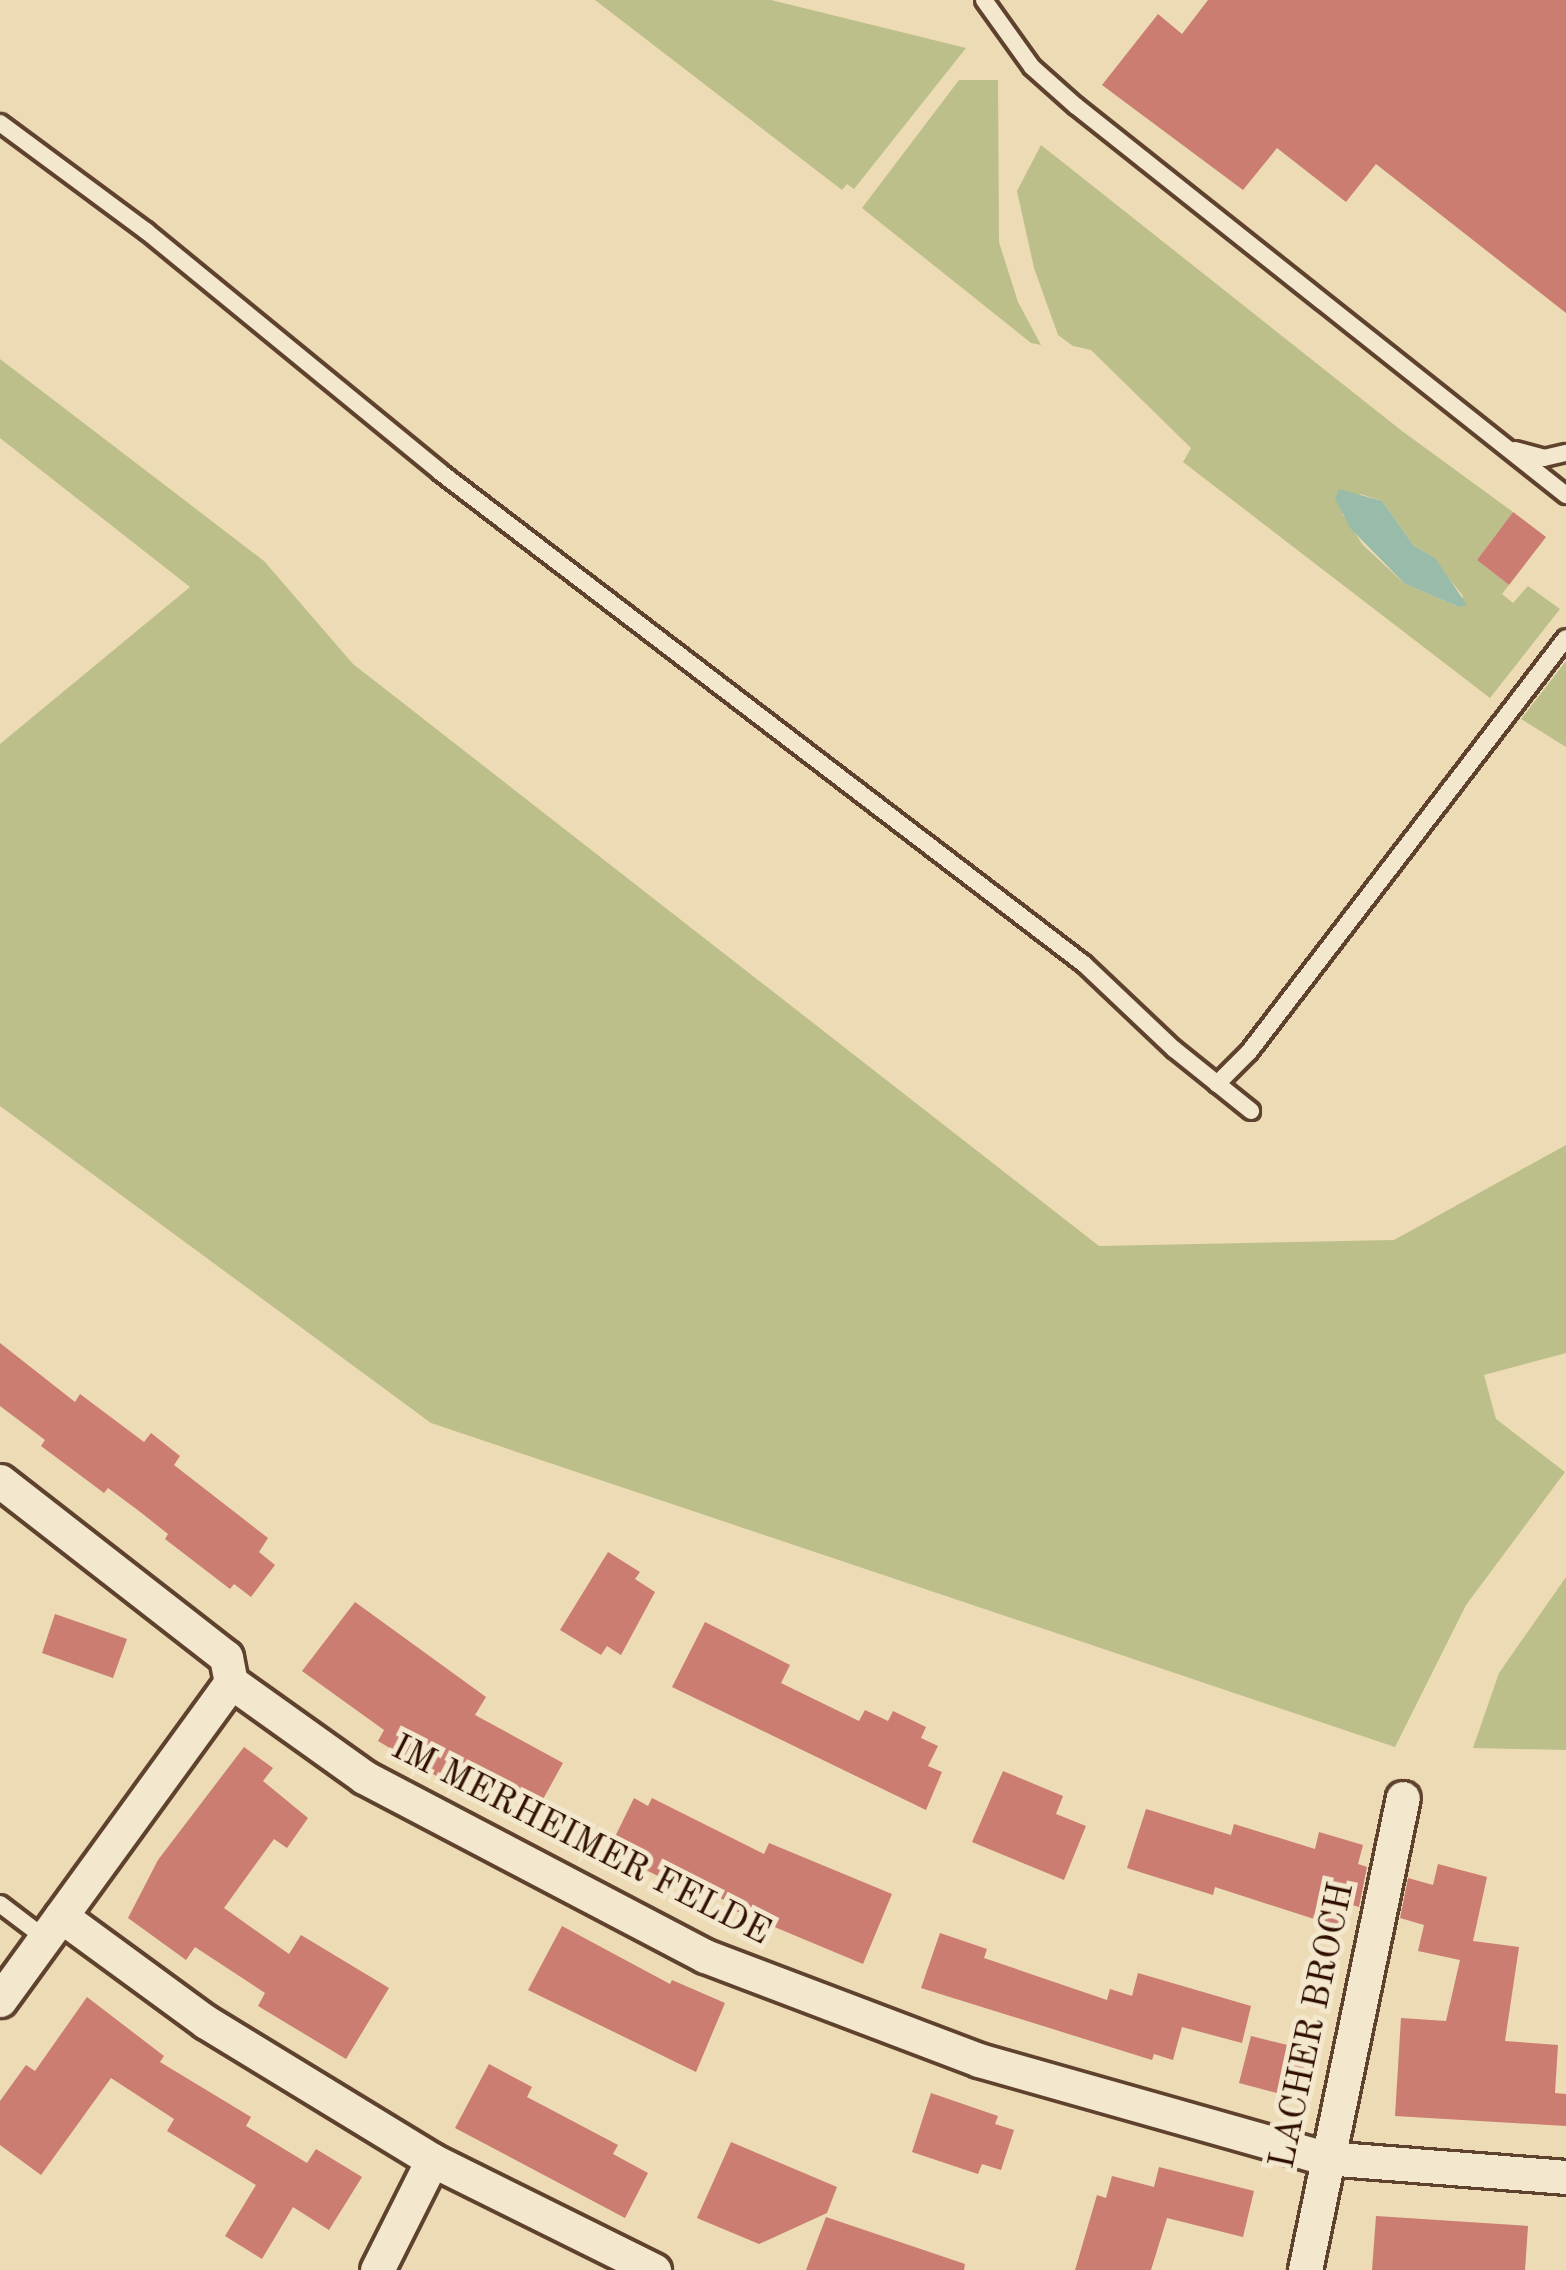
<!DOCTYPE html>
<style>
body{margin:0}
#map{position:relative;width:1566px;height:2270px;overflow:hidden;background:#ecdbb4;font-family:"Old Standard TT",serif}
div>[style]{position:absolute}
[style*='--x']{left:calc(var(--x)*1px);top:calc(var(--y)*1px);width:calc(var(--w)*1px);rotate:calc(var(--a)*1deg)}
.green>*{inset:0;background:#bcbf8a}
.water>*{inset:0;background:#9ba}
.building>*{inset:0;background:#ca7d70}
.roads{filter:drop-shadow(3px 0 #5f422e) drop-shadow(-3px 0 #5f422e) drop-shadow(0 3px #5f422e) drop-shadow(0 -3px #5f422e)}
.lane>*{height:16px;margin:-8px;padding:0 8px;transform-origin:8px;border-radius:8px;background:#f3e8ce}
.street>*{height:33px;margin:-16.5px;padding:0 16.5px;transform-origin:16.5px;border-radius:16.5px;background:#f3e8ce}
span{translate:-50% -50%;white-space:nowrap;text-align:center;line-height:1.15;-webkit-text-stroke:10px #f3e8ce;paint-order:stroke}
.street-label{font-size:36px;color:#300f01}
</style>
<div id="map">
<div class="green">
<i style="clip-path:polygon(595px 0,771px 0,966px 48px,854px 189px,847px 184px,842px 190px)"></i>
<i style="clip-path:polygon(959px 80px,998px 80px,999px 242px,1018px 302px,1041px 345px,1031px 343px,862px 208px)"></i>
<i style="clip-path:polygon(evenodd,1041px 145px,1402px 431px,1513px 512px,1477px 560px,1509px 585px,1502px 594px,1513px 603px,1528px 586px,1560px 609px,1490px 698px,1183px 462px,1191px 448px,1091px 350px,1073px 346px,1058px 335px,1034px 268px,1017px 191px,1041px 145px,1360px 494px,1382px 501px,1414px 546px,1431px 556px,1463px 596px,1459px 607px,1405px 584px,1363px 545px,1342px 514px,1360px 494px)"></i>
<i style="clip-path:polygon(0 359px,264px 561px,353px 664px,1099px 1246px,1394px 1240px,1566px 1145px,1566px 1353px,1484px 1375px,1496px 1419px,1565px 1472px,1466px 1605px,1395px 1747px,431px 1423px,0 1106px,0 744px,190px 587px,0 438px)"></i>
<i style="clip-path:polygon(1566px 661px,1566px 747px,1521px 719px)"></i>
<i style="clip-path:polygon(1566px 1577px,1566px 1750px,1473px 1748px,1499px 1673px)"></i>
</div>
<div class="water">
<i style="clip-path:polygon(1339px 489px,1382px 501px,1414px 546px,1435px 558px,1467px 605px,1459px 607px,1405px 584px,1350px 528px,1335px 499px)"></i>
</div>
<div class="building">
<i style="clip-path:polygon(1208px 0,1566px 0,1566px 313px,1376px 164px,1346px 202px,1277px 148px,1243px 190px,1102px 85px,1158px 14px,1182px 34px)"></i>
<i style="clip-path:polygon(1513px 512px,1546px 537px,1509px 585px,1477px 560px)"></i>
<i style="clip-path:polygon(0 1343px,75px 1402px,80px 1394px,144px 1442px,151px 1433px,180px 1456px,174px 1465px,268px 1538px,259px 1552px,275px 1565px,251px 1597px,234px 1584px,230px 1589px,165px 1539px,168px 1534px,139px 1511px,108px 1488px,104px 1493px,41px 1446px,45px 1440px,0 1406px)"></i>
<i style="clip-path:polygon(608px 1552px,640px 1572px,635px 1579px,655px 1592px,621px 1655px,607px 1646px,601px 1655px,560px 1630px)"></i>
<i style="clip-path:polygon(355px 1602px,486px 1697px,475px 1715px,563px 1763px,537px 1810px,447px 1760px,438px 1777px,378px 1741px,384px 1730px,302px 1671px)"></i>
<i style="clip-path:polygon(55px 1614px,127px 1639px,113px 1678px,42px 1653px)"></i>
<i style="clip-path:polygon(705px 1622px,790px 1665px,781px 1683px,859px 1721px,865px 1710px,888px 1721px,893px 1711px,926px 1727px,921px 1738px,938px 1746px,928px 1766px,942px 1772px,926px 1810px,672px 1687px)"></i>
<i style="clip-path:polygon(244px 1747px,273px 1768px,263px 1781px,308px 1818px,287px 1848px,274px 1839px,224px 1908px,289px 1954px,301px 1935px,389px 1988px,346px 2059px,258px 2006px,265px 1993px,195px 1947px,186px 1960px,128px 1918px,158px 1860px)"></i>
<i style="clip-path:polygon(1003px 1771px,1063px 1796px,1056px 1814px,1086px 1826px,1064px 1880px,972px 1842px)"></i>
<i style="clip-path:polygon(634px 1798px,648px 1806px,652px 1798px,764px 1854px,769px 1843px,892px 1894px,863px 1964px,736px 1911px,738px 1907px,668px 1872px,664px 1879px,608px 1851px)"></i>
<i style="clip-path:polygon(1146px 1809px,1231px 1835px,1234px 1824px,1315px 1849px,1319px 1832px,1363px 1845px,1358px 1864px,1367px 1867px,1359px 1907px,1349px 1904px,1342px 1928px,1215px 1887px,1213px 1895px,1127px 1868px)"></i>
<i style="clip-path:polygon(1438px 1864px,1487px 1877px,1473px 1941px,1519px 1947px,1505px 2041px,1558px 2045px,1555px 2093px,1566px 2094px,1566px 2126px,1395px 2116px,1401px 2018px,1446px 2021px,1460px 1960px,1418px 1951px,1424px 1925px,1400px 1918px,1408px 1878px,1433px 1885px)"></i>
<i style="clip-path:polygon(562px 1926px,670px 1984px,672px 1980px,725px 2003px,696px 2072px,528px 1990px)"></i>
<i style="clip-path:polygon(940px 1933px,987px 1949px,984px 1958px,1107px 2000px,1110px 1989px,1132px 1996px,1138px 1973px,1251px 2006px,1242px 2043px,1182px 2027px,1173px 2060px,1154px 2054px,1152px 2060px,921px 1988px)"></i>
<i style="clip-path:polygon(87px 1997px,164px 2056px,160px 2062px,251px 2117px,246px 2126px,307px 2163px,316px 2149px,362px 2177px,329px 2230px,293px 2207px,262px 2259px,225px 2236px,256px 2185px,167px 2131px,174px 2119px,111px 2078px,41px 2175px,0 2145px,0 2101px,26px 2065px,35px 2071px)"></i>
<i style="clip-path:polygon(1251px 2036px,1308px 2050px,1296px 2098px,1239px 2083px)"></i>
<i style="clip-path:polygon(489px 2064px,532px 2087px,527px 2097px,618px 2145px,613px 2154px,648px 2173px,625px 2218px,455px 2128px)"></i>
<i style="clip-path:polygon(931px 2093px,998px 2116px,995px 2124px,1014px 2130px,1001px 2170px,982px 2164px,978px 2174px,912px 2152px)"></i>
<i style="clip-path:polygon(731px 2142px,837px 2187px,827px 2213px,759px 2244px,697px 2218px)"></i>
<i style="clip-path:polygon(1159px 2167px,1254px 2191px,1243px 2237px,1167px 2218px,1151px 2270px,1075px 2270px,1097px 2195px,1106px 2198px,1112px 2176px,1154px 2187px)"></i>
<i style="clip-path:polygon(1376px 2216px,1528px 2226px,1525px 2270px,1372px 2270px)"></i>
<i style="clip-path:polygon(826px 2217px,965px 2264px,964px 2270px,806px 2270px)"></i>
</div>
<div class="roads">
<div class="lane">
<i style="--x:984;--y:0;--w:82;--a:54.4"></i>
<i style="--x:1032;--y:67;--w:59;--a:41.6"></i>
<i style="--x:1076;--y:106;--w:626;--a:38.45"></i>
<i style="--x:0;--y:123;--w:182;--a:36.5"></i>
<i style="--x:146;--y:231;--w:380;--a:39.3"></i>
<i style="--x:440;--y:472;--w:810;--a:37.38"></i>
<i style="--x:1084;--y:964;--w:124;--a:43.4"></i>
<i style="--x:1174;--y:1049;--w:99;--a:38.8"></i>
<i style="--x:1515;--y:450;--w:30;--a:15"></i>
<i style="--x:1544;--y:458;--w:23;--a:-13"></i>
<i style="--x:1217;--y:1084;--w:45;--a:-45"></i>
<i style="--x:1249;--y:1052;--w:521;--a:-52.56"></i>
<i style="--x:0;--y:1904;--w:56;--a:37.1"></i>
</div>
<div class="street">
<i style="--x:0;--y:1481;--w:286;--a:37.9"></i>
<i style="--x:226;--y:1657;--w:25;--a:79"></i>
<i style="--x:231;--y:1682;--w:163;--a:35.5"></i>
<i style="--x:364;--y:1777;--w:385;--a:27.7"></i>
<i style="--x:705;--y:1956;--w:293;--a:20.8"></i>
<i style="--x:979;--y:2060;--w:360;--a:15.8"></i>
<i style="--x:1325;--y:2158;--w:242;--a:4.5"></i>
<i style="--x:61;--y:1916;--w:180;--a:36.2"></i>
<i style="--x:206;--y:2022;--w:265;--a:31.4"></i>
<i style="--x:432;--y:2160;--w:248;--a:26.4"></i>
<i style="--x:0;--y:2000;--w:393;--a:-54"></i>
<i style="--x:377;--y:2270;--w:123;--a:-63.4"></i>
<i style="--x:1305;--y:2270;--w:482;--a:-78.3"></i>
</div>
</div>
<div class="street-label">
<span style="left:580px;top:1842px;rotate:27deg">IM MERHEIMER FELDE</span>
<span style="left:1314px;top:2026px;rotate:-78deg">LACHER BROCH</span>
</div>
</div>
